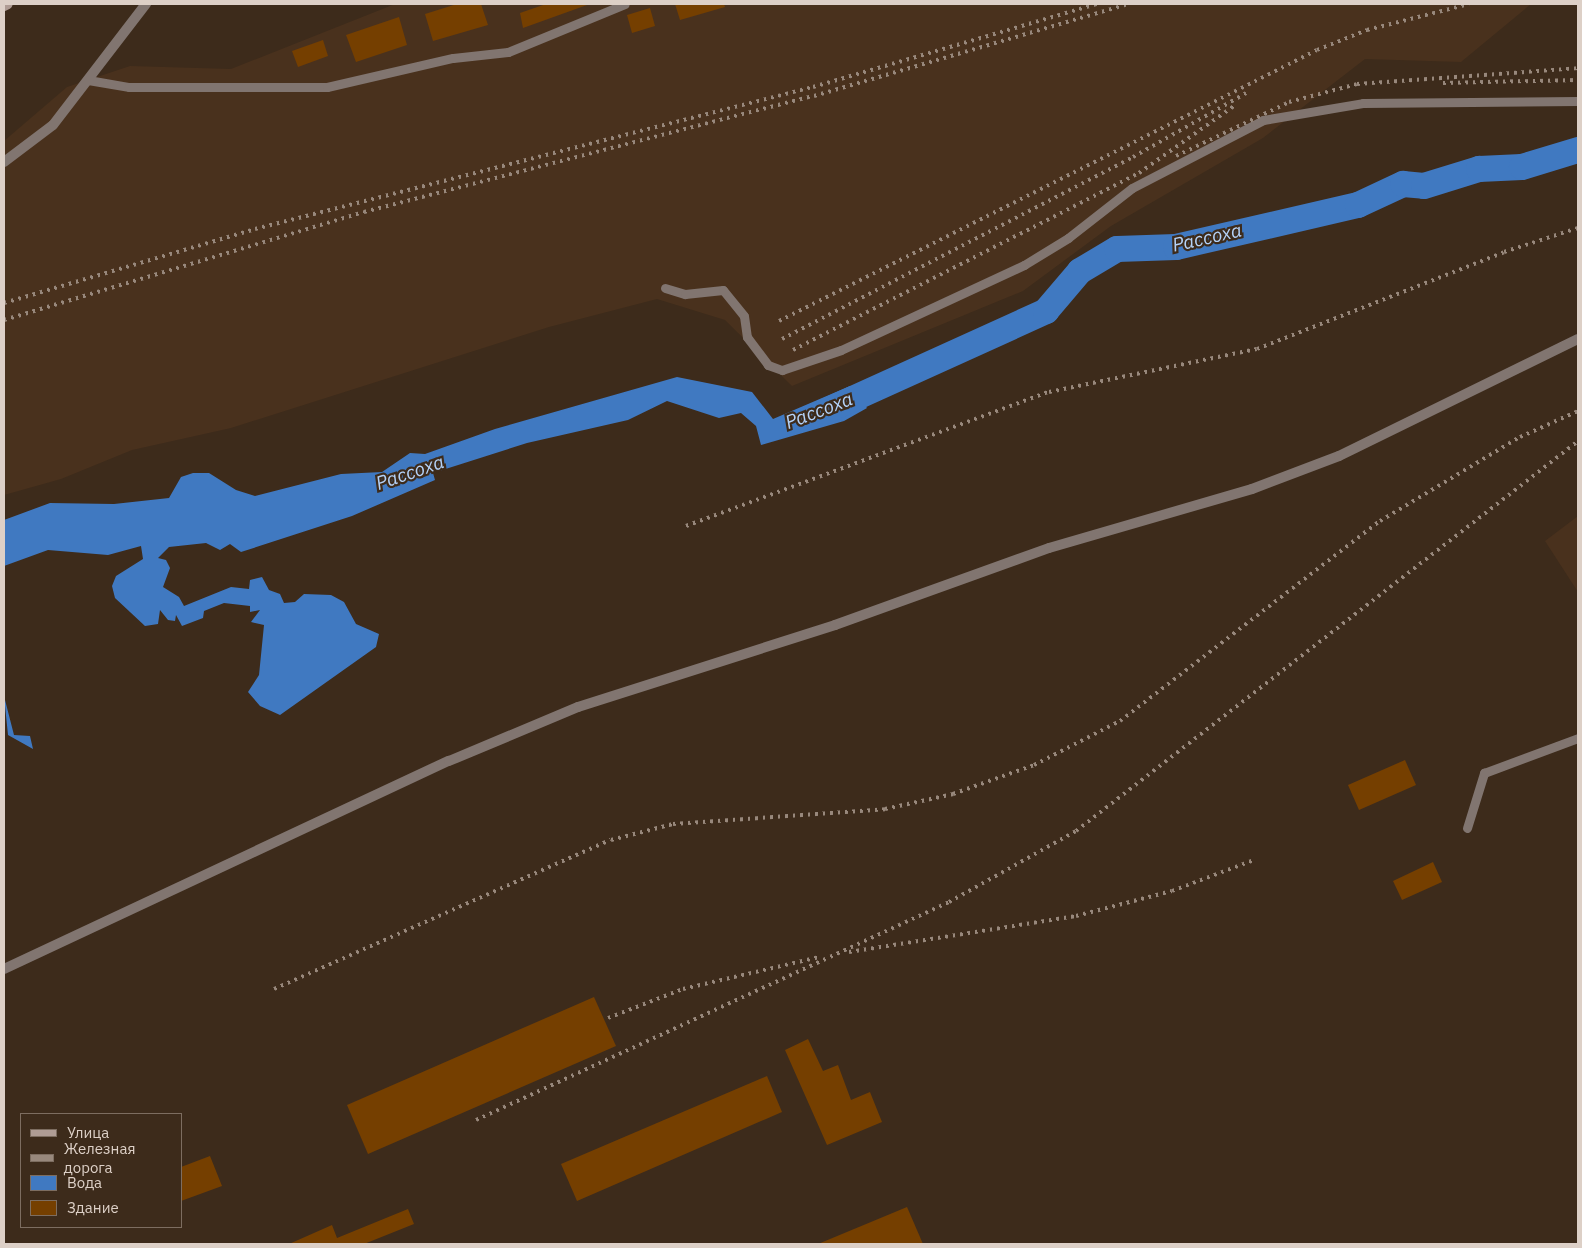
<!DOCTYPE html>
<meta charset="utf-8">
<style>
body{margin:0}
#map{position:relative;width:1582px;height:1248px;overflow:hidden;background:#3d2b1b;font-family:"IBM Plex Sans",sans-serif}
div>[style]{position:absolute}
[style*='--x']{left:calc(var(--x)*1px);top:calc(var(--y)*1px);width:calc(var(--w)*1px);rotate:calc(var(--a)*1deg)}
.built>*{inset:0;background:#49311d}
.water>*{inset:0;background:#4079c1}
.river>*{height:26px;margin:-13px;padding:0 13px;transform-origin:13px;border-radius:13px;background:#4079c1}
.building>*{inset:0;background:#753f00}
.service>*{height:9px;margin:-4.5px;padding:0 4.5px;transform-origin:4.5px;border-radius:4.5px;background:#817570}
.minor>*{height:10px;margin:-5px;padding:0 5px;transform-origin:5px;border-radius:5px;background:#817570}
.tertiary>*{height:10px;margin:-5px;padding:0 5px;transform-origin:5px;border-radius:5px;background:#817570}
.secondary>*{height:10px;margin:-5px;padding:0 5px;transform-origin:5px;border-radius:5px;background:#af9c94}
.rail>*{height:4px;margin-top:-2px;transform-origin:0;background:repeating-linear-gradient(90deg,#98887c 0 2.5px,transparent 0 7.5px)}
span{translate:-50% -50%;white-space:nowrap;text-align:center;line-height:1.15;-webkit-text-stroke:4.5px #3d2b1b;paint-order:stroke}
.water-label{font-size:19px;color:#b4d2f8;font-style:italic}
.frame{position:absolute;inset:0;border:5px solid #ddd0c7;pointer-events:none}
.legend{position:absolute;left:20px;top:1113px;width:162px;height:115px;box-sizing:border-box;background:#3d2b1b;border:1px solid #7d6d60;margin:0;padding:6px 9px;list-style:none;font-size:15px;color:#ddd0c7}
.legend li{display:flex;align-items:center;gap:10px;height:25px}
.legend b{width:25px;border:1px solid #7d6d60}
</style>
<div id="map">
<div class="built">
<i style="clip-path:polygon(395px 4px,1531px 4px,1461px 62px,1365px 59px,1263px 138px,1111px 226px,1023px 291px,792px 386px,725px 320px,657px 299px,549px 327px,231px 428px,132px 450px,61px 479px,4px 495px,4px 141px,67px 87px,130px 66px,231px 69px)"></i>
<i style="clip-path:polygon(1578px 516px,1578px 592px,1545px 541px)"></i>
</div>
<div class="water">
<i style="clip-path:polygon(677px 377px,752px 392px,773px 419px,850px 386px,867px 408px,844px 421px,761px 445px,756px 426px,741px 413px,719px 418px,667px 401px,628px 420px,527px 443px,433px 473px,435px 480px,352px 516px,241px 552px,230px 544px,220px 550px,206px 543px,169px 547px,158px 558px,166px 560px,170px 568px,163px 587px,179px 597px,184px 606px,231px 587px,249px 589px,250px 580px,262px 577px,269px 590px,280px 594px,284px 603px,295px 602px,304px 594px,331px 595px,344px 602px,356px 624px,379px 634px,376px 647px,280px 715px,260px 706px,248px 692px,259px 675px,264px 625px,251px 622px,260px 610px,250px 612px,250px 606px,224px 603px,204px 611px,203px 618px,182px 626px,176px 615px,175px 621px,168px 620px,160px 610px,158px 624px,145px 626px,115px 598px,112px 586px,116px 576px,143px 559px,141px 546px,108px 555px,48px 550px,4px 566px,4px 520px,50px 503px,114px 504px,169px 498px,181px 477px,193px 473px,209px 473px,236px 490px,255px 496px,341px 474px,382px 472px,410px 453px,425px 454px,495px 429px)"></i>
<i style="clip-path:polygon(4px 696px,14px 735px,30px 736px,33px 749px,8px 735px)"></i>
</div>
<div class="river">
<i style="--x:826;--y:411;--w:242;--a:-24.4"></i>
<i style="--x:1046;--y:311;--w:52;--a:-49.6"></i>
<i style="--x:1080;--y:271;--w:43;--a:-30.7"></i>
<i style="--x:1117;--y:249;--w:59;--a:-1.9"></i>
<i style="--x:1176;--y:247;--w:187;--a:-13"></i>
<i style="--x:1358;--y:205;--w:50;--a:-25"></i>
<i style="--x:1403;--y:184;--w:21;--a:5"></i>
<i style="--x:1424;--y:186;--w:58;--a:-17.2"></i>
<i style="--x:1479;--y:169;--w:43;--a:-2.7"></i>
<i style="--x:1522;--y:167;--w:59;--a:-16.9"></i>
</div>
<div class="building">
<i style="clip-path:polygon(457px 4px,481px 4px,488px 25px,433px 41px,425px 14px)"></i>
<i style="clip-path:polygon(546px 4px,587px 4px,587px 5px,523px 28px,520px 13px)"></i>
<i style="clip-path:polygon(675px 4px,724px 4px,725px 7px,680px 20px)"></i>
<i style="clip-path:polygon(650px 8px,655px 26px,632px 33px,627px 15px)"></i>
<i style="clip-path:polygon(399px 17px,407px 45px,356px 62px,346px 35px)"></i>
<i style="clip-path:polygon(323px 40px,328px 56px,298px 67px,292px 51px)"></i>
<i style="clip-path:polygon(1405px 760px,1416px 785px,1359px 810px,1348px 785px)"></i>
<i style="clip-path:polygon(1433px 862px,1442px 882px,1402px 900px,1393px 881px)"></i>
<i style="clip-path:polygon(594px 997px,616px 1046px,368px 1154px,347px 1105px)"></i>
<i style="clip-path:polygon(808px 1039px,823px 1071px,838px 1065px,851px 1100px,870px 1092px,882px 1122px,827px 1145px,785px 1050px)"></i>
<i style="clip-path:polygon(767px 1076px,782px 1112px,577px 1201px,561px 1164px)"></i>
<i style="clip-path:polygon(210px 1156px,222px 1186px,181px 1201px,181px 1167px)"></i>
<i style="clip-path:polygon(907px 1207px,923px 1244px,818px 1244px)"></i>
<i style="clip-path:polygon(408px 1209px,414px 1224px,364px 1244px,289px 1244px,332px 1225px,337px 1238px)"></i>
</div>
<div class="service">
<i style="--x:88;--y:80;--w:42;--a:9.7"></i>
<i style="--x:129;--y:87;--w:198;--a:0"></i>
<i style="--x:327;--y:87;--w:129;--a:-13"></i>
<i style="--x:453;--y:58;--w:55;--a:-6.2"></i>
<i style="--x:508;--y:52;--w:126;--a:-22.3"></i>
<i style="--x:665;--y:288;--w:21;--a:17"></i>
<i style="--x:685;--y:294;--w:38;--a:-6"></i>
<i style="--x:723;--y:290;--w:33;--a:51"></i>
<i style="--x:744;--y:316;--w:21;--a:82"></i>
<i style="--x:747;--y:337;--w:35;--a:53"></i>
<i style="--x:768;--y:365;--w:15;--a:20"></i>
<i style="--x:782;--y:370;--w:62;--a:-18.7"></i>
<i style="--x:841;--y:350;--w:202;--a:-24.9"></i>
<i style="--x:1024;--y:265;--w:52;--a:-31.5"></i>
<i style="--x:1068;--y:238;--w:81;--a:-38"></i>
<i style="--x:1132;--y:188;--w:148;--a:-27.4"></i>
<i style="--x:1263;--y:120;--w:101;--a:-9.6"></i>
<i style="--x:1363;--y:103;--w:215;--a:-0.5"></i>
<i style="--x:1467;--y:828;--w:58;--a:-72.8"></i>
<i style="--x:1484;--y:773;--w:100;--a:-20.4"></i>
</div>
<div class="minor">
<i style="--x:4;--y:162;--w:61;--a:-37.1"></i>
<i style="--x:53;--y:125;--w:153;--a:-52.5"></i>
</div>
<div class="tertiary">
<i style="--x:4;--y:969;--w:491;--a:-25.1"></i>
<i style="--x:449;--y:761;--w:140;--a:-22.7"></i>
<i style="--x:578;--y:707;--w:270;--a:-17.7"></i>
<i style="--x:835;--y:625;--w:227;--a:-19.8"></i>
<i style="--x:1049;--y:548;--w:211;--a:-16.2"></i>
<i style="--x:1252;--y:489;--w:93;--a:-20.8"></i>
<i style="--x:1339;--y:456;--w:266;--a:-26.1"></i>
</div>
<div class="secondary">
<i style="--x:4;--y:6;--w:4;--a:-27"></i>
</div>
<div class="rail">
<i style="--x:1443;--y:83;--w:135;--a:-1.3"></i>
<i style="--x:1176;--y:156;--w:125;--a:-25.5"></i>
<i style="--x:1289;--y:102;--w:70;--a:-14.8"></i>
<i style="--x:1357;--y:84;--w:222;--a:-4.1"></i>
<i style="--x:4;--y:303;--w:262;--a:-16.4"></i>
<i style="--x:255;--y:229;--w:576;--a:-14.28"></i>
<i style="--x:813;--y:87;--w:296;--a:-16.3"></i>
<i style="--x:4;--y:320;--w:376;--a:-16.7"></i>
<i style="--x:364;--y:212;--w:465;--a:-14.5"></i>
<i style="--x:814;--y:96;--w:328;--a:-16.3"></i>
<i style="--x:779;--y:321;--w:602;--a:-26.74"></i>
<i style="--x:1317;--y:50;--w:54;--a:-21.8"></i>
<i style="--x:1367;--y:30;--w:105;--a:-14.3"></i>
<i style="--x:782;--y:339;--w:395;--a:-27.4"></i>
<i style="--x:1133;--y:157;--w:130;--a:-29.5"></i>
<i style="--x:793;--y:350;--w:389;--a:-27.1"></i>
<i style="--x:1139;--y:173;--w:116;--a:-35.2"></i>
<i style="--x:686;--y:526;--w:387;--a:-20.3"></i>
<i style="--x:1049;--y:392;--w:212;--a:-11.7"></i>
<i style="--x:1257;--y:349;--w:265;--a:-21.4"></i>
<i style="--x:1504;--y:252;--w:78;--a:-18"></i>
<i style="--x:849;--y:952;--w:230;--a:-9"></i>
<i style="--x:1076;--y:916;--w:99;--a:-14.6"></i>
<i style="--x:1172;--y:891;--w:88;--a:-20.7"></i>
<i style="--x:274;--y:989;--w:368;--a:-23.9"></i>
<i style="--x:611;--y:840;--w:64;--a:-14.5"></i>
<i style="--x:673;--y:824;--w:213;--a:-4"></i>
<i style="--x:885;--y:809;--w:70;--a:-12.4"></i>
<i style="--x:953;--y:794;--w:86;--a:-19.7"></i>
<i style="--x:1034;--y:765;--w:97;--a:-27.1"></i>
<i style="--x:1120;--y:721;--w:328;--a:-37.6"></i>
<i style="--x:1380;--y:521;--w:163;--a:-31"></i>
<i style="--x:1520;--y:437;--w:64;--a:-24.1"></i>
<i style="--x:608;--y:1018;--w:80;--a:-21.1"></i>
<i style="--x:683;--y:989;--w:140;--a:-13.2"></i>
<i style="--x:476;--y:1120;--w:521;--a:-24.74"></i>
<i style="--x:949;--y:902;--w:145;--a:-29.2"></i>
<i style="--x:1076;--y:831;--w:636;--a:-37.84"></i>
</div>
<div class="water-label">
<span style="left:1207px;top:238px;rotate:-13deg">Рассоха</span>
<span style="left:819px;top:411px;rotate:-21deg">Рассоха</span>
<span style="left:410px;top:473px;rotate:-19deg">Рассоха</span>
</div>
<div class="frame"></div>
<ul class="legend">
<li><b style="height:6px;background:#af9c94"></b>Улица</li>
<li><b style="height:6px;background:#98887c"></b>Железная дорога</li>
<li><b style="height:14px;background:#4079c1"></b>Вода</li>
<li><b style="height:14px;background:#753f00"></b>Здание</li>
</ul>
</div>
